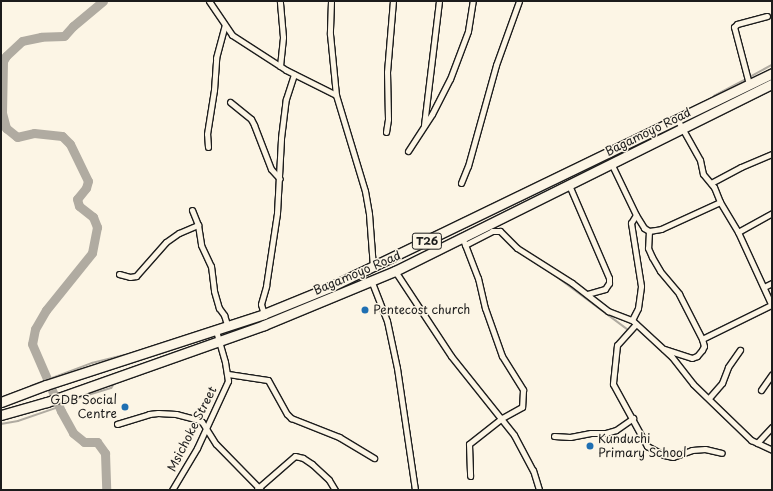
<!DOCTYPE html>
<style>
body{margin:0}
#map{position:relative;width:773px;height:491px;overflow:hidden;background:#fcf5e5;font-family:"Playpen Sans",sans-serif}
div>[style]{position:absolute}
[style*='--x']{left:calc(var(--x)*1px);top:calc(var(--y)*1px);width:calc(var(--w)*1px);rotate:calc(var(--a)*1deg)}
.stream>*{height:1.5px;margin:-0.75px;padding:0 0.75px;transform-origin:0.75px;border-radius:0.75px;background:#b0aba1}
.river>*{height:9px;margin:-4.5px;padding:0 4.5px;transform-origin:4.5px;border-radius:4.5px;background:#b0aba1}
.roads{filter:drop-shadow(1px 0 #1c1c1c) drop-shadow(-1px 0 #1c1c1c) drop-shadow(0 1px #1c1c1c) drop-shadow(0 -1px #1c1c1c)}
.street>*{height:5px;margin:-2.5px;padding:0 2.5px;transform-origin:2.5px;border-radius:2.5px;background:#fcf5e5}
.highway>*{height:9px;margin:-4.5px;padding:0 4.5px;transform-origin:4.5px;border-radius:4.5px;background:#fcf5e5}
.dots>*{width:11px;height:11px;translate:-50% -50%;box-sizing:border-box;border:2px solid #fcf5e5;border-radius:50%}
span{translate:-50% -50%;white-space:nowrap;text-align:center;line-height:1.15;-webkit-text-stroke:3px #fcf5e5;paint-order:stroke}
.shield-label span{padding:1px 3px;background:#fcf5e5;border:1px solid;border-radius:3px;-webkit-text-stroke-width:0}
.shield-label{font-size:11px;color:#1c1c1c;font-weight:700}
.street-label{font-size:12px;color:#1c1c1c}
.poi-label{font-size:12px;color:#1c1c1c}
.left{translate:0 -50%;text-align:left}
.right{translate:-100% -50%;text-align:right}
.frame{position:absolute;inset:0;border:2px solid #1c1c1c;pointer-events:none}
</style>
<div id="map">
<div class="stream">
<i style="--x:750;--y:77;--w:25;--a:-29"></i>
<i style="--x:714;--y:96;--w:34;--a:-28"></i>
<i style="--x:552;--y:273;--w:94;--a:36.7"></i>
<i style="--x:31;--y:386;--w:65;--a:-20.7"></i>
<i style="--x:92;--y:363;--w:34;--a:-14"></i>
<i style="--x:1;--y:424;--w:17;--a:-10"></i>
<i style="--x:18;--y:421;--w:43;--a:-18.9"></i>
<i style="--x:59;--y:407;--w:18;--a:-27"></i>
<i style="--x:75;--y:399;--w:38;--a:-17"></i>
<i style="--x:111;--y:388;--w:6;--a:-51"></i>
</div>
<div class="river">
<i style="--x:103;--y:1;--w:39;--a:140"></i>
<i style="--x:73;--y:26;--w:13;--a:132"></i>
<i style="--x:64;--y:36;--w:23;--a:178"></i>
<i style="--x:41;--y:37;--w:19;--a:168"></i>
<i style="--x:22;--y:41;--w:22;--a:137"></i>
<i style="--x:6;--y:56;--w:6;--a:121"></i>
<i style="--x:3;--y:61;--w:52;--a:91.1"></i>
<i style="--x:2;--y:113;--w:16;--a:75"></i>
<i style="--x:6;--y:128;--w:14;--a:39"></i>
<i style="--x:17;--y:137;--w:17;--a:-13"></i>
<i style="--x:34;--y:133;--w:28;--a:6"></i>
<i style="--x:62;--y:136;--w:11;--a:45"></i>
<i style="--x:70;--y:144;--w:41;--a:64.1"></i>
<i style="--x:88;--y:181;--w:7;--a:106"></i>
<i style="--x:86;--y:188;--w:14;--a:129"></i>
<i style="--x:77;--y:199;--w:7;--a:74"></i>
<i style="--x:79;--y:206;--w:18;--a:38"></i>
<i style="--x:93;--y:217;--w:11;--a:68"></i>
<i style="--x:97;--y:227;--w:26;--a:101"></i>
<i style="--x:92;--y:253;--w:73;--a:128.9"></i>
<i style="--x:46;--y:310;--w:22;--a:120"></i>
<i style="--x:35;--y:329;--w:15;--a:101"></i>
<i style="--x:32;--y:344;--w:73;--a:66.6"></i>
<i style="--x:61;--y:411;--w:25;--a:61"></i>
<i style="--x:73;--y:433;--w:14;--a:39"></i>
<i style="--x:84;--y:442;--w:13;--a:0"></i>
<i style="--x:97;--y:442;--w:14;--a:54"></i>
<i style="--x:105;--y:453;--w:37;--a:88"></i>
</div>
<div class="roads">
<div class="street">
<i style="--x:209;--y:1;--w:41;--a:55.9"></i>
<i style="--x:232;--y:35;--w:64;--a:32.9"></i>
<i style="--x:286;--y:70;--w:56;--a:26.6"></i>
<i style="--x:331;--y:1;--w:33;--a:92"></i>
<i style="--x:330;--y:34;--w:61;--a:84.4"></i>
<i style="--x:336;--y:95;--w:100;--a:73.2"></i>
<i style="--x:365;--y:191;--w:23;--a:80"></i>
<i style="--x:369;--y:214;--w:53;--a:85.7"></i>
<i style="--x:280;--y:66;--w:29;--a:-84"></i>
<i style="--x:283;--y:37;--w:36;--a:-95"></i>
<i style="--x:749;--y:84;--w:59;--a:-104.7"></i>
<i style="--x:734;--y:27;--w:4;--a:-45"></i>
<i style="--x:737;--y:24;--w:31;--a:-15"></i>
<i style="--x:230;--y:102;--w:27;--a:39"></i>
<i style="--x:251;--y:119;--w:7;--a:63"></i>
<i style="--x:254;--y:125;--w:47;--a:68.9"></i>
<i style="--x:271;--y:169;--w:13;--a:48"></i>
<i style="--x:677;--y:119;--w:47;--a:60.7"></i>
<i style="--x:700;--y:160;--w:14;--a:78"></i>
<i style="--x:703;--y:174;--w:17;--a:50"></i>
<i style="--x:714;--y:187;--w:16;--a:68"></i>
<i style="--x:720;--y:202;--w:35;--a:59"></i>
<i style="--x:738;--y:232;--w:81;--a:65.3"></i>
<i style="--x:424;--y:125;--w:125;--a:-83.1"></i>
<i style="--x:386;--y:132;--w:13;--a:-81"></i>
<i style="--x:388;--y:119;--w:47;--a:-91.2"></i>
<i style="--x:387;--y:72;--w:71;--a:-85.2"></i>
<i style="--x:208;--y:147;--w:13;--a:-94"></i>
<i style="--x:207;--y:134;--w:45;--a:-81"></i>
<i style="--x:214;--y:90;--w:32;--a:-86"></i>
<i style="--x:216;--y:58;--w:34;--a:-75"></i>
<i style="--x:408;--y:151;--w:44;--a:-57"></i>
<i style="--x:432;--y:114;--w:39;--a:-63"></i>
<i style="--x:450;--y:79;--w:51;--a:-69.4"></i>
<i style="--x:468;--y:31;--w:30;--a:-81"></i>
<i style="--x:611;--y:163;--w:58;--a:64.3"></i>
<i style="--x:636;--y:215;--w:15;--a:58"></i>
<i style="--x:644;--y:228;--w:6;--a:31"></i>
<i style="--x:649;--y:231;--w:12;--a:-9"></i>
<i style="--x:661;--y:229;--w:65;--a:-24.6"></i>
<i style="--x:461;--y:183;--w:18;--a:-68"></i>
<i style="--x:468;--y:166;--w:105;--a:-74.5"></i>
<i style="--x:496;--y:65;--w:68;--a:-70.2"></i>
<i style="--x:711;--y:183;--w:34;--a:-28"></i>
<i style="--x:741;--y:167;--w:34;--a:-23"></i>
<i style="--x:569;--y:185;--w:101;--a:66.7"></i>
<i style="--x:609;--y:278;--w:5;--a:90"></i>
<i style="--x:609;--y:283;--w:7;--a:124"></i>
<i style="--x:605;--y:289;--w:18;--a:164"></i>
<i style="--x:192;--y:210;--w:16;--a:68"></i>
<i style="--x:198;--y:225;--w:20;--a:81"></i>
<i style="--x:201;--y:245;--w:23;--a:65"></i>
<i style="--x:211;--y:266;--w:25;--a:83"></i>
<i style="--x:214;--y:291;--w:18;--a:74"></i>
<i style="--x:219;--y:308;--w:9;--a:54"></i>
<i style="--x:224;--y:315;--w:13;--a:72"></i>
<i style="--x:649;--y:231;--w:17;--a:93"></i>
<i style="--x:648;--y:248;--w:10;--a:66"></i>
<i style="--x:652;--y:257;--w:16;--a:60"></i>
<i style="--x:660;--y:271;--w:30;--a:50"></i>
<i style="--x:679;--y:294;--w:51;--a:62.9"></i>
<i style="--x:702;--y:339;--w:77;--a:-26.2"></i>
<i style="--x:738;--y:232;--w:39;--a:-29"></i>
<i style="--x:464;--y:242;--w:39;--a:69"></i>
<i style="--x:478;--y:278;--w:31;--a:77"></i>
<i style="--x:485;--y:308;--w:51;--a:70.5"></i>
<i style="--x:502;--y:356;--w:40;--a:58"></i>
<i style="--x:523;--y:390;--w:17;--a:93"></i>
<i style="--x:522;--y:407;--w:23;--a:151"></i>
<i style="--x:502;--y:418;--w:42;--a:141.8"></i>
<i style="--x:469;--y:444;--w:32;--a:88"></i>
<i style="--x:465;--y:245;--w:30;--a:-27"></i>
<i style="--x:492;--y:231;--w:8;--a:0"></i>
<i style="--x:500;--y:231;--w:24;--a:45"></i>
<i style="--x:517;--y:248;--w:65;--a:32.5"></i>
<i style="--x:572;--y:283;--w:46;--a:37.9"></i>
<i style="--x:608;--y:311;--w:26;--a:21"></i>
<i style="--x:632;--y:320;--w:54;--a:42.8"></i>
<i style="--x:672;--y:357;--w:34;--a:52"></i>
<i style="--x:693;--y:384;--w:81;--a:44"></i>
<i style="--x:751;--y:440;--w:23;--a:25"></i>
<i style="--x:395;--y:271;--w:102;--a:56.6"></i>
<i style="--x:451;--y:356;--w:101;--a:51.4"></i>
<i style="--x:514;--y:435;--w:40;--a:62"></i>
<i style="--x:533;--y:470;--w:21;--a:73"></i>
<i style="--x:119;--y:274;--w:11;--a:15"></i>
<i style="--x:130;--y:277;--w:6;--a:-9"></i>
<i style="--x:136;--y:276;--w:45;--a:-48.6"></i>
<i style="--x:166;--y:242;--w:16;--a:-35"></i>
<i style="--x:179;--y:233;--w:21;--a:-23"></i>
<i style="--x:371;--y:280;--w:44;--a:68.7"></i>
<i style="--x:387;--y:321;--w:48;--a:78"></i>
<i style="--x:397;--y:368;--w:123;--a:81.6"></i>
<i style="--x:764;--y:287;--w:9;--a:-27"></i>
<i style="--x:264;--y:314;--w:10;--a:-107"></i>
<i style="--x:261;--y:304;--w:19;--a:-74"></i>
<i style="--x:266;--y:286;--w:74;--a:-81.4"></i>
<i style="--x:277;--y:213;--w:75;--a:-86.9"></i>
<i style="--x:281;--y:138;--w:39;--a:-83"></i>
<i style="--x:286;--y:99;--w:26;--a:-72"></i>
<i style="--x:632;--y:320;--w:13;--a:-63"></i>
<i style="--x:638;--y:308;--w:22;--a:-82"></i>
<i style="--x:641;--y:286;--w:64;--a:-99"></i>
<i style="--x:631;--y:223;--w:9;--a:-58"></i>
<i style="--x:636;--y:324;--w:28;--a:132"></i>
<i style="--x:617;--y:345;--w:39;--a:96"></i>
<i style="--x:613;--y:384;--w:71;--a:61.3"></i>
<i style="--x:647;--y:446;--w:19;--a:28"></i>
<i style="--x:664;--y:455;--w:9;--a:13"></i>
<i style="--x:673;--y:457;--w:20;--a:-20"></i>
<i style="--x:692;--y:450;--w:13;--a:-4"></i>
<i style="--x:705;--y:449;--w:17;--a:13"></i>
<i style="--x:664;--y:349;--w:29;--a:18"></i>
<i style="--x:692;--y:358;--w:5;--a:-22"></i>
<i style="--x:697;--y:356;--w:8;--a:-50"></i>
<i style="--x:702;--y:350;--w:4;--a:-63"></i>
<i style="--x:704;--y:346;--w:7;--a:-106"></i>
<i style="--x:228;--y:374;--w:40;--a:8.5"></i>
<i style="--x:268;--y:380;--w:39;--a:61"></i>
<i style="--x:287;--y:414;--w:6;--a:45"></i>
<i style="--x:291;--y:418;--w:52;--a:21.6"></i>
<i style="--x:339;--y:437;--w:41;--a:31"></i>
<i style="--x:761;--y:390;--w:19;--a:-55"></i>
<i style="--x:709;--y:398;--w:20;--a:-49"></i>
<i style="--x:722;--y:383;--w:17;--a:-69"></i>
<i style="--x:728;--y:367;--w:21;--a:-55"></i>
<i style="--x:117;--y:424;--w:34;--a:-17"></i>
<i style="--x:149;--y:414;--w:9;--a:-6"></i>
<i style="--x:158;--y:413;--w:18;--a:3"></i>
<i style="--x:176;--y:414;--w:23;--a:15"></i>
<i style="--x:198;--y:420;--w:4;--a:27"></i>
<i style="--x:202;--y:422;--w:26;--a:58"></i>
<i style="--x:216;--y:444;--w:64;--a:45.6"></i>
<i style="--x:554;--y:436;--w:16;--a:4"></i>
<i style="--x:570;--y:437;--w:21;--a:-11"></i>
<i style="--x:591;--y:433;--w:15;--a:0"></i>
<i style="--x:606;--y:433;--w:10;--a:-17"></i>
<i style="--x:616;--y:430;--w:21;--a:-35"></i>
<i style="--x:757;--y:443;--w:22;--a:-47"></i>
<i style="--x:257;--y:489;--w:50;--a:-41"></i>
<i style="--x:295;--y:456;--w:8;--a:14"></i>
<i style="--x:303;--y:458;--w:11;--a:34"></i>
<i style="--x:312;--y:464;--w:23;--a:43"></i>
<i style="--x:329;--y:480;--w:12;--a:59"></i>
<i style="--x:172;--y:490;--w:49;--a:-59.2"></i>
<i style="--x:197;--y:448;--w:74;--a:-65.2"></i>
<i style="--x:228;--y:381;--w:19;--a:-99"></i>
<i style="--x:225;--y:362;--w:32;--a:-106"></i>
</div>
<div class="highway">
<i style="--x:1;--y:402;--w:48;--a:-20.7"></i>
<i style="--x:46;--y:385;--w:229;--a:-18"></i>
<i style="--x:264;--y:314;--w:71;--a:-22.2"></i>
<i style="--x:330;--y:287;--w:491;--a:-25.8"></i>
<i style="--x:1;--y:415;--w:48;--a:-15.8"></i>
<i style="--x:47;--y:402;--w:230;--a:-19.5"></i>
<i style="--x:264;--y:325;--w:142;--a:-22.4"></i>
<i style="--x:395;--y:271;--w:421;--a:-26.4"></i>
</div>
</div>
<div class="dots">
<i style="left:365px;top:310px;background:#1f6fb2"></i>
<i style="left:125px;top:407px;background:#1f6fb2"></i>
<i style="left:590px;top:446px;background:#1f6fb2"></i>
</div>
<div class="shield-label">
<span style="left:427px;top:241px">T26</span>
</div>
<div class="street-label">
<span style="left:648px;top:132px;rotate:-26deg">Bagamoyo Road</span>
<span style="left:357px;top:273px;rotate:-23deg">Bagamoyo Road</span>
<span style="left:192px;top:429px;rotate:-63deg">Msichoke Street</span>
</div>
<div class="poi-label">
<span class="left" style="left:373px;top:310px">Pentecost church</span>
<span class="right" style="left:117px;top:407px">GDB Social<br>Centre</span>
<span class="left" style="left:598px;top:446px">Kunduchi<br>Primary School</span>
</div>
<div class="frame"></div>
</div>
